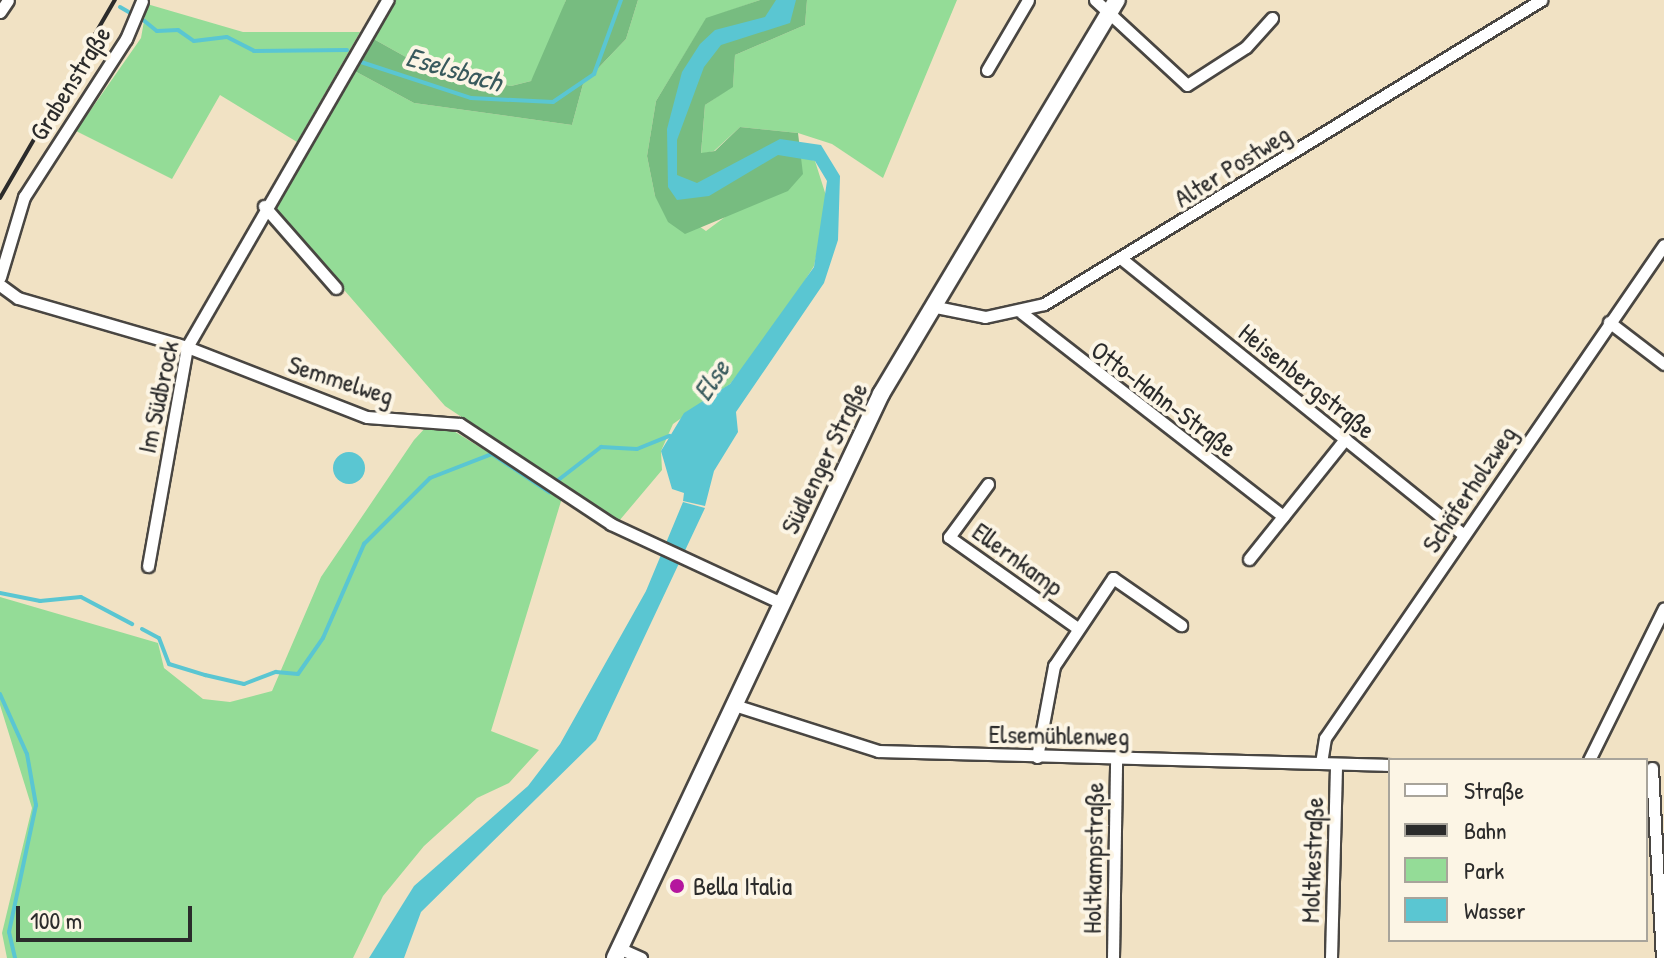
<!DOCTYPE html>
<meta charset="utf-8">
<style>
body{margin:0}
#map{position:relative;width:1664px;height:958px;overflow:hidden;background:#f1e2c4;font-family:"Patrick Hand",sans-serif}
div>[style]{position:absolute}
[style*='--x']{left:calc(var(--x)*1px);top:calc(var(--y)*1px);width:calc(var(--w)*1px);rotate:calc(var(--a)*1deg)}
.green>*{inset:0;background:#94dc97}
.forest>*{inset:0;background:#77bc80}
.water>*{inset:0;background:#5ac6d2}
.round{border-radius:50%}
.stream>*{height:4px;margin:-2px;padding:0 2px;transform-origin:2px;border-radius:2px;background:#5ac6d2}
.roads{filter:drop-shadow(2px 0 #494642) drop-shadow(-2px 0 #494642) drop-shadow(0 2px #494642) drop-shadow(0 -2px #494642)}
.minor>*{height:11px;margin:-5.5px;padding:0 5.5px;transform-origin:5.5px;border-radius:5.5px;background:#fff}
.secondary>*{height:16px;margin:-8px;padding:0 8px;transform-origin:8px;border-radius:8px;background:#fff}
.rail>*{height:4px;margin:-2px;padding:0 2px;transform-origin:2px;border-radius:2px;background:#2b2b2b}
.dots>*{width:22px;height:22px;translate:-50% -50%;box-sizing:border-box;border:4px solid #fcf5e5;border-radius:50%}
span{translate:-50% -50%;white-space:nowrap;text-align:center;line-height:1.15;-webkit-text-stroke:8px #fcf5e5;paint-order:stroke}
.street-label{font-size:26px;color:#2b2b2b}
.poi-label{font-size:26px;color:#2b2b2b}
.left{translate:0 -50%;text-align:left}
.water-label{font-size:28px;color:#395a5d;font-style:italic}
.legend{position:absolute;left:1388px;top:758px;width:260px;height:184px;box-sizing:border-box;background:#fcf5e5;border:2px solid #a8a49b;margin:0;padding:10px 14px;list-style:none;font-size:24px;color:#2b2b2b}
.legend li{display:flex;align-items:center;gap:16px;height:40px}
.legend b{width:40px;border:2px solid #a8a49b}
.scale{position:absolute;left:16px;top:906px;width:176px;height:36px;box-sizing:border-box;border:4px solid #2b2b2b;border-top:0;padding-left:10px;font-size:24px;line-height:28px;white-space:nowrap;color:#2b2b2b;-webkit-text-stroke:6px #fcf5e5;paint-order:stroke}
</style>
<div id="map">
<div class="green">
<i style="clip-path:polygon(392px 0,566px 0,542px 67px,531px 81px,511px 86px,431px 71px,370px 37px)"></i>
<i style="clip-path:polygon(638px 0,760px 0,706px 19px,656px 101px,647px 156px,655px 196px,706px 231px,744px 203px,788px 190px,802px 174px,796px 155px,815px 161px,828px 202px,814px 266px,780px 320px,730px 384px,673px 424px,661px 451px,662px 470px,619px 521px,445px 406px,278px 214px,274px 198px,351px 69px,414px 103px,572px 125px,583px 84px,626px 39px)"></i>
<i style="clip-path:polygon(807px 0,957px 0,883px 178px,832px 144px,798px 133px,740px 127px,714px 151px,701px 154px,705px 105px,733px 86px,735px 55px,805px 25px)"></i>
<i style="clip-path:polygon(147px 4px,243px 32px,360px 32px,297px 142px,220px 95px,172px 179px,76px 131px,141px 38px)"></i>
<i style="clip-path:polygon(444px 425px,562px 498px,491px 731px,539px 750px,509px 783px,477px 798px,424px 846px,383px 896px,353px 958px,7px 958px,2px 933px,32px 808px,0 705px,0 597px,158px 643px,164px 668px,203px 699px,230px 702px,272px 691px,321px 577px,414px 440px,427px 426px)"></i>
</div>
<div class="forest">
<i style="clip-path:polygon(566px 0,638px 0,626px 39px,583px 84px,572px 125px,414px 103px,351px 69px,370px 37px,431px 71px,511px 86px,531px 81px)"></i>
<i style="clip-path:polygon(760px 0,807px 0,805px 25px,735px 55px,733px 87px,705px 105px,701px 153px,715px 151px,740px 127px,798px 133px,803px 174px,788px 191px,685px 234px,668px 222px,655px 196px,647px 156px,656px 101px,706px 18px)"></i>
</div>
<div class="water">
<i style="clip-path:polygon(776px 0,796px 0,790px 23px,721px 45px,704px 67px,677px 140px,677px 175px,697px 183px,780px 139px,821px 145px,840px 176px,838px 240px,824px 283px,736px 412px,738px 432px,714px 471px,705px 506px,683px 501px,684px 493px,672px 489px,661px 451px,684px 413px,730px 384px,814px 267px,827px 181px,815px 161px,778px 155px,709px 196px,677px 200px,668px 187px,667px 129px,682px 72px,700px 44px,715px 30px,765px 17px)"></i>
<i class="round" style="left:333px;top:452px;width:32px;height:32px"></i>
<i style="clip-path:polygon(683px 502px,705px 508px,596px 740px,421px 912px,404px 958px,369px 958px,414px 886px,528px 786px,560px 744px,646px 591px)"></i>
</div>
<div class="stream">
<i style="--x:120;--y:7;--w:14;--a:30"></i>
<i style="--x:142;--y:19;--w:19;--a:39"></i>
<i style="--x:157;--y:31;--w:21;--a:-3"></i>
<i style="--x:178;--y:30;--w:19;--a:35"></i>
<i style="--x:194;--y:41;--w:33;--a:-7"></i>
<i style="--x:227;--y:37;--w:30;--a:27"></i>
<i style="--x:254;--y:51;--w:93;--a:-0.6"></i>
<i style="--x:361;--y:62;--w:116;--a:18.1"></i>
<i style="--x:471;--y:98;--w:82;--a:2.8"></i>
<i style="--x:553;--y:102;--w:50;--a:-34.3"></i>
<i style="--x:594;--y:74;--w:79;--a:-70"></i>
<i style="--x:557;--y:481;--w:56;--a:-37.7"></i>
<i style="--x:601;--y:447;--w:36;--a:3"></i>
<i style="--x:637;--y:449;--w:35;--a:-22"></i>
<i style="--x:0;--y:593;--w:41;--a:11.3"></i>
<i style="--x:40;--y:601;--w:41;--a:-5.6"></i>
<i style="--x:81;--y:597;--w:58;--a:27.9"></i>
<i style="--x:142;--y:629;--w:19;--a:28"></i>
<i style="--x:159;--y:638;--w:28;--a:69"></i>
<i style="--x:169;--y:664;--w:38;--a:17"></i>
<i style="--x:205;--y:675;--w:40;--a:13"></i>
<i style="--x:244;--y:684;--w:34;--a:-21"></i>
<i style="--x:276;--y:672;--w:22;--a:5"></i>
<i style="--x:298;--y:674;--w:44;--a:-55.2"></i>
<i style="--x:323;--y:638;--w:103;--a:-66.4"></i>
<i style="--x:364;--y:544;--w:93;--a:-45"></i>
<i style="--x:430;--y:478;--w:66;--a:-21.2"></i>
<i style="--x:492;--y:454;--w:69;--a:33.7"></i>
<i style="--x:0;--y:694;--w:66;--a:65.8"></i>
<i style="--x:27;--y:754;--w:52;--a:80"></i>
<i style="--x:36;--y:805;--w:130;--a:102"></i>
<i style="--x:9;--y:932;--w:27;--a:77"></i>
</div>
<div class="roads">
<div class="minor">
<i style="--x:1095;--y:0;--w:125;--a:42.7"></i>
<i style="--x:1187;--y:85;--w:70;--a:-32.8"></i>
<i style="--x:1246;--y:47;--w:39;--a:-48"></i>
<i style="--x:0;--y:12;--w:14;--a:-56"></i>
<i style="--x:987;--y:70;--w:81;--a:-59.6"></i>
<i style="--x:264;--y:206;--w:109;--a:48.7"></i>
<i style="--x:1123;--y:260;--w:438;--a:38.9"></i>
<i style="--x:0;--y:277;--w:84;--a:-73.3"></i>
<i style="--x:24;--y:197;--w:188;--a:-57.2"></i>
<i style="--x:126;--y:39;--w:41;--a:-67.2"></i>
<i style="--x:0;--y:285;--w:22;--a:36"></i>
<i style="--x:18;--y:298;--w:176;--a:16.2"></i>
<i style="--x:187;--y:347;--w:193;--a:21.3"></i>
<i style="--x:367;--y:417;--w:93;--a:4.3"></i>
<i style="--x:460;--y:424;--w:181;--a:33.5"></i>
<i style="--x:611;--y:524;--w:187;--a:24.9"></i>
<i style="--x:931;--y:306;--w:55;--a:11.5"></i>
<i style="--x:985;--y:317;--w:60;--a:-12.4"></i>
<i style="--x:1044;--y:304;--w:583;--a:-31.45"></i>
<i style="--x:1022;--y:313;--w:331;--a:37.9"></i>
<i style="--x:1609;--y:322;--w:69;--a:37.4"></i>
<i style="--x:988;--y:484;--w:66;--a:126.3"></i>
<i style="--x:949;--y:537;--w:156;--a:35.3"></i>
<i style="--x:1249;--y:559;--w:154;--a:-51.3"></i>
<i style="--x:148;--y:566;--w:222;--a:-79.9"></i>
<i style="--x:187;--y:347;--w:401;--a:-60"></i>
<i style="--x:734;--y:705;--w:151;--a:17.7"></i>
<i style="--x:878;--y:751;--w:512;--a:1.57"></i>
<i style="--x:1037;--y:757;--w:93;--a:-79.4"></i>
<i style="--x:1054;--y:666;--w:106;--a:-56.2"></i>
<i style="--x:1113;--y:578;--w:83;--a:34.7"></i>
<i style="--x:1589;--y:760;--w:169;--a:-63.7"></i>
<i style="--x:1321;--y:763;--w:25;--a:-81"></i>
<i style="--x:1325;--y:738;--w:598;--a:-55.49"></i>
<i style="--x:1652;--y:768;--w:190;--a:87"></i>
<i style="--x:621;--y:949;--w:22;--a:24"></i>
<i style="--x:1113;--y:958;--w:200;--a:-89.1"></i>
<i style="--x:1331;--y:958;--w:194;--a:-88.5"></i>
</div>
<div class="secondary">
<i style="--x:615;--y:958;--w:624;--a:-64.75"></i>
<i style="--x:881;--y:394;--w:459;--a:-59.1"></i>
</div>
</div>
<div class="rail">
<i style="--x:0;--y:198;--w:229;--a:-59.9"></i>
</div>
<div class="dots">
<i style="left:677px;top:886px;background:#b5179e"></i>
</div>
<div class="street-label">
<span style="left:70px;top:83px;rotate:-58deg">Grabenstraße</span>
<span style="left:1232px;top:166px;rotate:-32deg">Alter Postweg</span>
<span style="left:341px;top:380px;rotate:18deg">Semmelweg</span>
<span style="left:1307px;top:381px;rotate:39deg">Heisenbergstraße</span>
<span style="left:158px;top:397px;rotate:-78deg">Im Südbrock</span>
<span style="left:1164px;top:399px;rotate:37deg">Otto-Hahn-Straße</span>
<span style="left:824px;top:458px;rotate:-64deg">Südlenger Straße</span>
<span style="left:1469px;top:489px;rotate:-56deg">Schäferholzweg</span>
<span style="left:1018px;top:559px;rotate:36deg">Ellernkamp</span>
<span style="left:1059px;top:735px;rotate:1deg">Elsemühlenweg</span>
<span style="left:1093px;top:858px;rotate:-89deg">Holtkampstraße</span>
<span style="left:1312px;top:860px;rotate:-88deg">Moltkestraße</span>
</div>
<div class="poi-label">
<span class="left" style="left:693px;top:886px">Bella Italia</span>
</div>
<div class="water-label">
<span style="left:454px;top:69px;rotate:16deg">Eselsbach</span>
<span style="left:711px;top:380px;rotate:-56deg">Else</span>
</div>
<ul class="legend">
<li><b style="height:10px;background:#fff"></b>Straße</li>
<li><b style="height:10px;background:#2b2b2b"></b>Bahn</li>
<li><b style="height:22px;background:#94dc97"></b>Park</li>
<li><b style="height:22px;background:#5ac6d2"></b>Wasser</li>
</ul>
<div class="scale">100 m</div>
</div>
